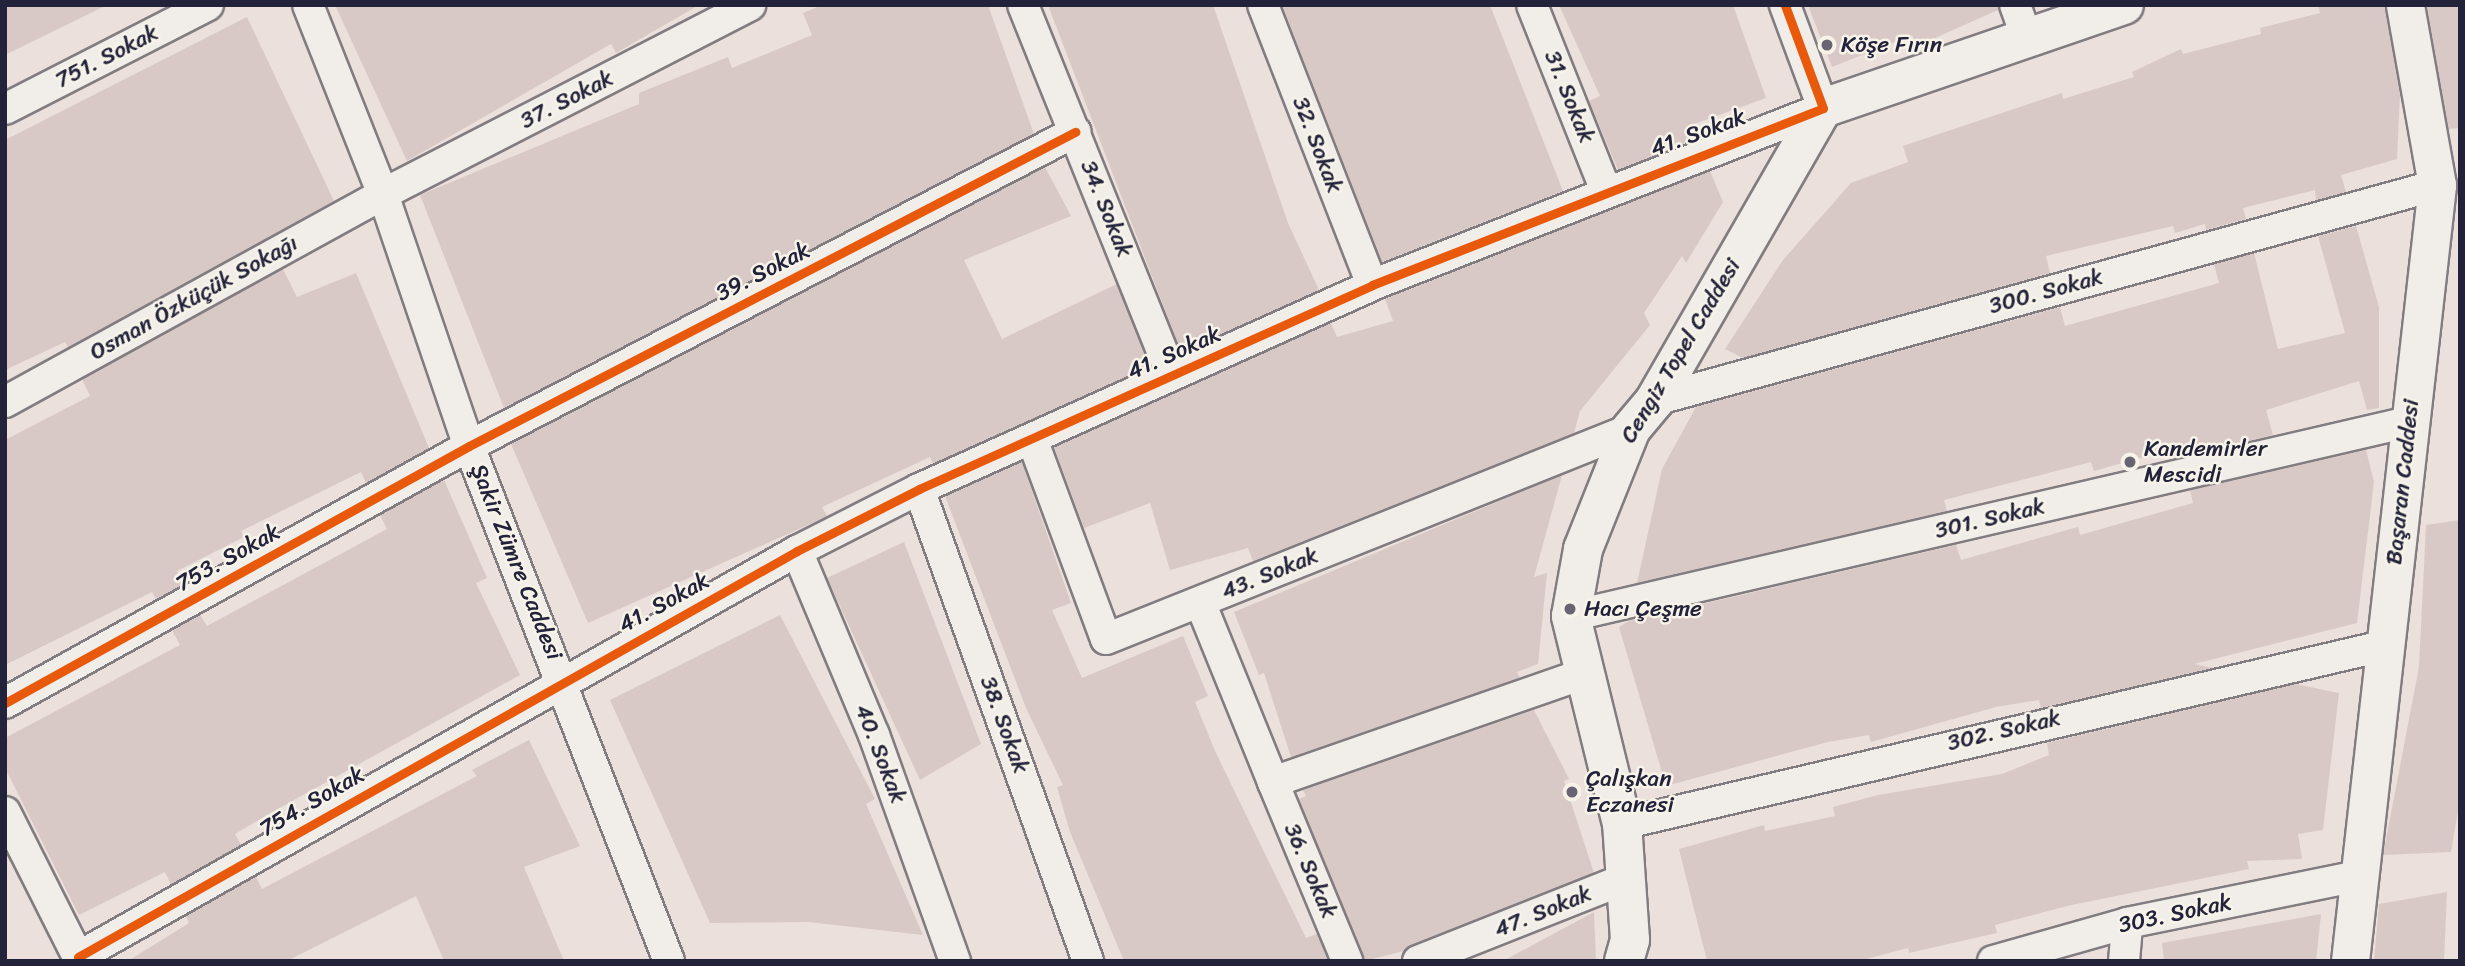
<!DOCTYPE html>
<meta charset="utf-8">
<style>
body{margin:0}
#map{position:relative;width:2465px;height:966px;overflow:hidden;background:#ebe0db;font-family:Sriracha,sans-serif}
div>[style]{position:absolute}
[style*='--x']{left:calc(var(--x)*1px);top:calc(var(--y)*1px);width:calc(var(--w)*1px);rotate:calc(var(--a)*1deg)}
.building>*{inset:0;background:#d9c9c6}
.roads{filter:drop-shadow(2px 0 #817c7f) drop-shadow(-2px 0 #817c7f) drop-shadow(0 2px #817c7f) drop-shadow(0 -2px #817c7f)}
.minor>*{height:30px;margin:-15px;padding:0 15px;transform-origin:15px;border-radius:15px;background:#f1eeea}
.tertiary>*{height:37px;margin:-18.5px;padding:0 18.5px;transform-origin:18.5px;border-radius:18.5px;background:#f1eeea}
.secondary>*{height:38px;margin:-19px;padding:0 19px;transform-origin:19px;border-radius:19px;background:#f1eeea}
.cycleway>*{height:9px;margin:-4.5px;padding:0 4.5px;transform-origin:4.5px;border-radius:4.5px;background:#e8590c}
.dots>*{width:19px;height:19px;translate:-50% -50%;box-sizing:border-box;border:4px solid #f7f3e8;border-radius:50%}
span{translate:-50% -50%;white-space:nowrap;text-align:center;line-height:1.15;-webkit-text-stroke:5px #f7f3e8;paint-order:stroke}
.poi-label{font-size:23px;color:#22223b}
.left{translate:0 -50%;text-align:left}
.street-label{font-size:23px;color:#22223b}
.frame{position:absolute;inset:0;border:7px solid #22223b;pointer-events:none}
</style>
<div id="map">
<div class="building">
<i style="clip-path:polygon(5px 5px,107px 5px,5px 55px)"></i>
<i style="clip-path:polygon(335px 5px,699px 5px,616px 53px,611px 44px,407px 161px)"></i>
<i style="clip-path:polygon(822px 5px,988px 5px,1034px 134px,504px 408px,420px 195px,639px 104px,639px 93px,728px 57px,732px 68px,812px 35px,803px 13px)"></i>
<i style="clip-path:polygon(1048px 5px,1213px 5px,1288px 223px,1319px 290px,1181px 352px)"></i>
<i style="clip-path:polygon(1282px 5px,1490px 5px,1563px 191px,1382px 262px)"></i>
<i style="clip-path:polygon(1559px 5px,1733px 5px,1766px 98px,1689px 126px,1695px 139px,1618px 170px,1589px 101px,1600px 96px)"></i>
<i style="clip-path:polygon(1808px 5px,1998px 5px,1998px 10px,1917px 46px,1912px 35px,1832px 67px)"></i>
<i style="clip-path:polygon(2318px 5px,2385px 5px,2400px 95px,2397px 159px,2341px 175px,2346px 192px,2316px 200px,2315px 190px,2243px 208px,2246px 219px,2206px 230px,2205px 224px,2175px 233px,2173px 226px,2046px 256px,2050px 273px,1743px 358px,1725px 349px,1783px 260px,1851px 183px,1908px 162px,1903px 146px,2062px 93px,2063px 99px,2134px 77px,2132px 72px,2181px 49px,2183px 54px,2261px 34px,2260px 28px,2320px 13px)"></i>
<i style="clip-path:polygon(2426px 5px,2460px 5px,2460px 128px,2448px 129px)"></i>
<i style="clip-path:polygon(247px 17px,334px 201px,68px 347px,65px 342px,5px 370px,5px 140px)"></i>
<i style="clip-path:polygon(1045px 167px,1071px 216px,964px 260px,1002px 339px,1117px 284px,1150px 366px,933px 464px,930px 457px,822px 507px,827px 516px,817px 521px,588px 623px,511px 444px)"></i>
<i style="clip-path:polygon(1710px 171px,1723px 202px,1686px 263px,1682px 256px,1644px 313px,1650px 325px,1580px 411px,1574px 433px,1253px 561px,1248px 548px,1170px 570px,1150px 503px,1084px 528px,1054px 447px,1331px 323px,1337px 337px,1393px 321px,1385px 299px)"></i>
<i style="clip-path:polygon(2356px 226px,2379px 307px,2379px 408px,2367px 410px,2359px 381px,2266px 410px,2273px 435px,2182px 457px,2179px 447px,2094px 471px,2091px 462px,1944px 500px,1947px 511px,1637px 583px,1662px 469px,1696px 407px,2060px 307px,2065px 326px,2219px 283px,2214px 264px,2254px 253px,2278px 349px,2345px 333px,2318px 236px)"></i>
<i style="clip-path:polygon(283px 269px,297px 297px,356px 273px,429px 448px,366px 483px,361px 472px,241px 531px,244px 537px,177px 571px,184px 584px,156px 599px,152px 592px,5px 665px,5px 440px,90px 396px,82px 379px)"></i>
<i style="clip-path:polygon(2366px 450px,2374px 482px,2357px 623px,2194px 664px,2213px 668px,2041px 708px,2039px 700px,1996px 707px,1871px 742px,1869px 735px,1828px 742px,1666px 786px,1619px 627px,1629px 621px,1956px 545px,1961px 560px,2078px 527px,2080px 535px,2193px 503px,2190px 490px)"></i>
<i style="clip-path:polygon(1022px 462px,1071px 603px,1052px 610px,1082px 678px,1183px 636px,1208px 696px,1195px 702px,1215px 751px,1306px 938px,1317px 934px,1328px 961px,1124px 961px,1070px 832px,1057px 787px,1063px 785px,1026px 708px,945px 496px)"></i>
<i style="clip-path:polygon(1562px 475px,1534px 577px,1547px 573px,1538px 664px,1517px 672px,1520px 678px,1291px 757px,1264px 673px,1259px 675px,1234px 612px)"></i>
<i style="clip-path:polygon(444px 480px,487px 578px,476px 583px,520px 675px,267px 815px,235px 834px,241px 845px,171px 885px,165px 872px,79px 915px,5px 768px,5px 738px,180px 645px,172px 630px,200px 615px,207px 626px,387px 529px,380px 515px)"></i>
<i style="clip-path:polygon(2460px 520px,2460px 800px,2451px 852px,2383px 855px,2419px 667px,2426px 525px)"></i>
<i style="clip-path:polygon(904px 542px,981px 744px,920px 780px,827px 578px)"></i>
<i style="clip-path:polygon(780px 615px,875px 799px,866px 804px,923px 935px,808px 922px,710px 923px,610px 700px)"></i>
<i style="clip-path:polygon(2295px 684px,2339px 693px,2323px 830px,2298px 834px,2302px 859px,2247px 861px,2249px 869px,2067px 906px,1995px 925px,1997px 933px,1909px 953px,1908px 948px,1859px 961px,1707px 961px,1679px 849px,1764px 825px,1765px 831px,1835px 816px,1833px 807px,1878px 795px,2002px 774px,2049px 755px,2047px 743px)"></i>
<i style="clip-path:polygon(1534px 710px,1569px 779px,1564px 781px,1594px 873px,1404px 951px,1364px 961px,1299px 799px,1306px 796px,1303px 790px)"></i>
<i style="clip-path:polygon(529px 740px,580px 846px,524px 867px,564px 961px,444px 961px,416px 896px,287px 961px,128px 961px,189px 923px,186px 916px,256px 877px,262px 889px,477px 776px,472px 770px)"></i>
<i style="clip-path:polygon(2447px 892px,2444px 961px,2374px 961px,2379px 904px)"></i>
<i style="clip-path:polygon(1594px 912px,1596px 961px,1503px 961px)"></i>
<i style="clip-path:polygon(2321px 914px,2316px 961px,2164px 961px,2162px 943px)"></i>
</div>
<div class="roads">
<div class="minor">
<i style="--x:308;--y:5;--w:203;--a:68.4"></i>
<i style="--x:383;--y:194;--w:266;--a:71.2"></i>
<i style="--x:469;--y:446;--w:552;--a:68.78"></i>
<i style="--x:1023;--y:5;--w:399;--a:68.1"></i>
<i style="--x:1263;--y:5;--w:300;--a:68.7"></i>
<i style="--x:1532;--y:5;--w:197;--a:68.3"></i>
<i style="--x:2015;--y:5;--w:32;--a:70"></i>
<i style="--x:5;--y:109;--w:228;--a:-27.1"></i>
<i style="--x:1655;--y:400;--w:811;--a:-15.37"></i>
<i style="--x:5;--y:402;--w:431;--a:-28.8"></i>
<i style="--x:383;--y:194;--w:413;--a:-27.2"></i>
<i style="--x:1032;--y:439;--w:213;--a:69.7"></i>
<i style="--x:1106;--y:639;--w:565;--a:-21.8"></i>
<i style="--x:919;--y:489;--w:501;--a:70.3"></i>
<i style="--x:797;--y:551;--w:199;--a:67.3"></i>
<i style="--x:874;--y:735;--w:240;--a:70.3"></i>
<i style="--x:1200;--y:602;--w:194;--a:67.9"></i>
<i style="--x:1273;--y:782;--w:326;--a:-19.2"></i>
<i style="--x:1571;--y:616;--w:859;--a:-13.05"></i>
<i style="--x:5;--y:703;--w:530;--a:-28.98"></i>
<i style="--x:469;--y:446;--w:683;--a:-27.39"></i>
<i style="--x:1273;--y:782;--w:194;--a:67.5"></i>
<i style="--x:5;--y:812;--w:167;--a:63.3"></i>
<i style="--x:1622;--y:824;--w:786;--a:-13.17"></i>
<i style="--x:78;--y:957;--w:826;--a:-29.45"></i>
<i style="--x:797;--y:551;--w:137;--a:-26.9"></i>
<i style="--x:919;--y:489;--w:497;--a:-24.2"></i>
<i style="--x:1372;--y:285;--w:484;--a:-21.4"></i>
<i style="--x:1823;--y:108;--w:110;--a:-110.3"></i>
<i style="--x:1418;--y:961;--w:226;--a:-21.6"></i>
<i style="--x:1993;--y:961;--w:139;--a:-15.8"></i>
<i style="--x:2127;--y:923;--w:237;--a:-11.5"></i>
<i style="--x:2124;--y:961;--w:38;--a:-85"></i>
</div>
<div class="tertiary">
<i style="--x:2350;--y:961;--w:781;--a:-83.6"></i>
<i style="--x:2437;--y:185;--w:183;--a:-100.1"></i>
</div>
<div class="secondary">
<i style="--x:1624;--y:961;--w:22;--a:-74"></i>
<i style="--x:1630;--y:940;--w:116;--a:-93.9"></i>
<i style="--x:1622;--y:824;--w:214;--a:-103.8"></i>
<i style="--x:1571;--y:616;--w:68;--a:-79.8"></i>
<i style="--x:1583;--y:549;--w:129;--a:-68.2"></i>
<i style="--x:1631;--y:429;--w:38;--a:-50"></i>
<i style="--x:1655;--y:400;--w:337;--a:-60.1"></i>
<i style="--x:1823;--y:108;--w:318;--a:-18.9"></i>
</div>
</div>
<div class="cycleway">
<i style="--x:5;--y:703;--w:530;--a:-28.98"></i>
<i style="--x:469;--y:446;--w:683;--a:-27.39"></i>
<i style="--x:78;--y:957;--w:826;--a:-29.45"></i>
<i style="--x:797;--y:551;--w:137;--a:-26.9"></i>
<i style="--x:919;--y:489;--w:497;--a:-24.2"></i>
<i style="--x:1372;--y:285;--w:484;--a:-21.4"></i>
<i style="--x:1823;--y:108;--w:110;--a:-110.3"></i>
</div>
<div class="dots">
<i style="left:1827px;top:45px;background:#686473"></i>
<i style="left:2130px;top:462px;background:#686473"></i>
<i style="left:1570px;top:609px;background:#686473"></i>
<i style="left:1572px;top:792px;background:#686473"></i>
</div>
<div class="poi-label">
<span class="left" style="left:1841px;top:45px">Köşe Fırın</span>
<span class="left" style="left:2144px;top:462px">Kandemirler<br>Mescidi</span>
<span class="left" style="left:1584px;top:609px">Hacı Çeşme</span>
<span class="left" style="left:1586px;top:792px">Çalışkan<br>Eczanesi</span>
</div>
<div class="street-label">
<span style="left:107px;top:57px;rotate:-27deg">751. Sokak</span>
<span style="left:1569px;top:97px;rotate:68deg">31. Sokak</span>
<span style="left:567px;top:100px;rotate:-27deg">37. Sokak</span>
<span style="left:1698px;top:133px;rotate:-20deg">41. Sokak</span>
<span style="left:1317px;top:145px;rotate:69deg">32. Sokak</span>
<span style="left:1106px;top:209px;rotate:68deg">34. Sokak</span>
<span style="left:763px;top:272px;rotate:-27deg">39. Sokak</span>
<span style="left:2046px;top:292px;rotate:-15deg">300. Sokak</span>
<span style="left:194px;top:298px;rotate:-29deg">Osman Özküçük Sokağı</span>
<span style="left:1681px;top:351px;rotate:-59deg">Cengiz Topel Caddesi</span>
<span style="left:1174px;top:353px;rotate:-24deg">41. Sokak</span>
<span style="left:2403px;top:482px;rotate:-84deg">Başaran Caddesi</span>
<span style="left:1990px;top:519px;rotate:-13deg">301. Sokak</span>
<span style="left:228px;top:558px;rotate:-29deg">753. Sokak</span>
<span style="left:516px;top:562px;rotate:68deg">Şakir Zümre Caddesi</span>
<span style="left:1270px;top:574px;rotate:-22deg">43. Sokak</span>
<span style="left:664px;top:603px;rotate:-29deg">41. Sokak</span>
<span style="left:1004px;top:725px;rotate:70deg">38. Sokak</span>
<span style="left:2004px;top:731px;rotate:-13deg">302. Sokak</span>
<span style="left:880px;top:754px;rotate:69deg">40. Sokak</span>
<span style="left:312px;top:802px;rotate:-30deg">754. Sokak</span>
<span style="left:1310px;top:871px;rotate:67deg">36. Sokak</span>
<span style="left:1543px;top:912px;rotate:-22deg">47. Sokak</span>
<span style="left:2175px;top:914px;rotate:-12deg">303. Sokak</span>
</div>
<div class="frame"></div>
</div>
